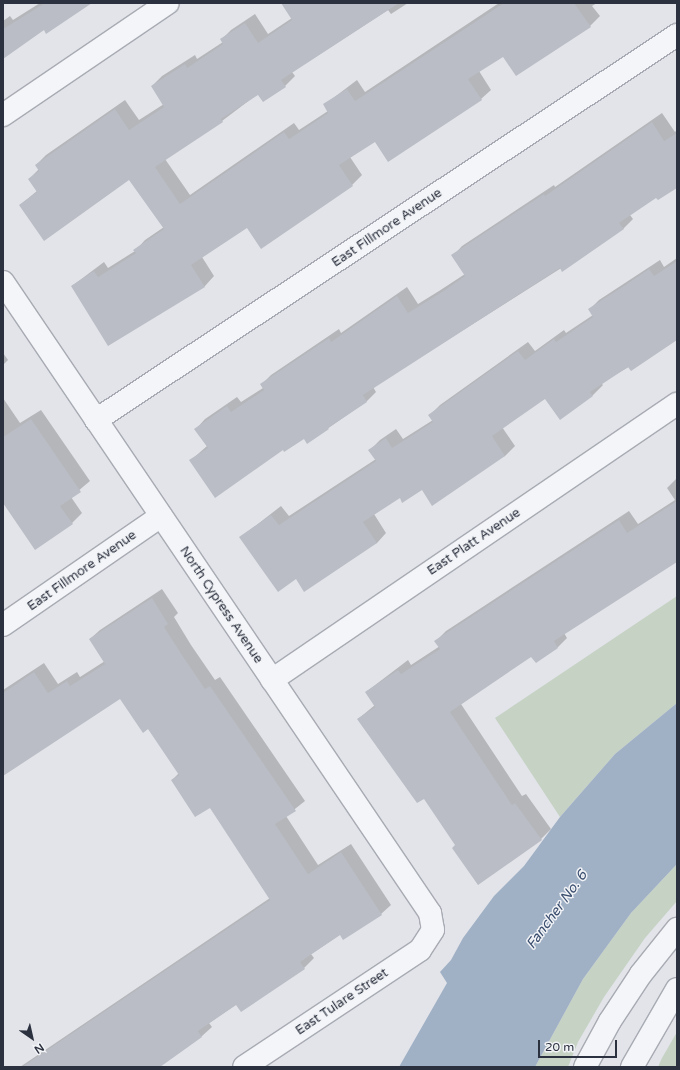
<!DOCTYPE html>
<style>
body{margin:0}
#map{position:relative;width:680px;height:1070px;overflow:hidden;background:#e2e4e9;font-family:"Varela Round",sans-serif}
div>[style]{position:absolute}
[style*='--x']{left:calc(var(--x)*1px);top:calc(var(--y)*1px);width:calc(var(--w)*1px);rotate:calc(var(--a)*1deg)}
.green>*{inset:0;background:#c6d2c4}
.water>*{inset:0;background:#a0b0c5}
.shadow>*{inset:0;background:#0003}
.building>*{inset:0;background:#babdc5}
.roads{filter:drop-shadow(1px 0 #a8abb3) drop-shadow(-1px 0 #a8abb3) drop-shadow(0 1px #a8abb3) drop-shadow(0 -1px #a8abb3)}
.minor>*{height:22px;margin:-11px;padding:0 11px;transform-origin:11px;border-radius:11px;background:#f4f5f8}
span{translate:-50% -50%;white-space:nowrap;text-align:center;line-height:1.15;-webkit-text-stroke:3px #f1f3f6;paint-order:stroke}
.street-label{font-size:13px;color:#2c313f}
.water-label{font-size:14px;color:#3a4e6f;font-style:italic}
.frame{position:absolute;inset:0;border:4px solid #2c313f;pointer-events:none}
.north{position:absolute;left:12px;top:1018px;width:40px;height:40px;-webkit-text-stroke:3px #f1f3f6;paint-order:stroke;rotate:146deg;font-size:11px;font-weight:700;line-height:16px;text-align:center;color:#2c313f}
.north::after{content:'';display:block;margin:auto;width:14px;height:18px;background:#2c313f;clip-path:polygon(50% 0,100% 100%,50% 72%,0 100%)}
.scale{position:absolute;left:538px;top:1040px;width:79px;height:18px;box-sizing:border-box;border:2px solid #2c313f;border-top:0;padding-left:5px;font-size:12px;line-height:14px;white-space:nowrap;color:#2c313f;-webkit-text-stroke:3px #f1f3f6;paint-order:stroke}
</style>
<div id="map">
<div class="green">
<i style="clip-path:polygon(677px 596px,677px 703px,615px 754px,560px 817px,495px 718px)"></i>
<i style="clip-path:polygon(677px 864px,677px 901px,645px 938px,604px 997px,578px 1042px,568px 1067px,535px 1067px,583px 979px,631px 913px)"></i>
<i style="clip-path:polygon(677px 1032px,677px 1067px,658px 1067px,662px 1058px)"></i>
</div>
<div class="water">
<i style="clip-path:polygon(677px 703px,677px 864px,631px 913px,583px 979px,535px 1067px,399px 1067px,447px 983px,440px 972px,451px 960px,463px 938px,494px 896px,524px 866px,560px 817px,615px 754px)"></i>
</div>
<div class="shadow">
<i style="clip-path:polygon(40px 3px,90px 3px,44px 29px,3px 57px,3px 21px,10px 16px,13px 20px)"></i>
<i style="clip-path:polygon(282px 3px,408px 3px,391px 14px,388px 10px,292px 72px,295px 76px,285px 86px,259px 93px,222px 121px,165px 159px,190px 195px,294px 123px,299px 130px,328px 111px,324px 105px,357px 80px,365px 92px,499px 3px,597px 3px,592px 6px,600px 16px,590px 26px,503px 55px,479px 71px,491px 90px,481px 99px,375px 141px,350px 157px,362px 175px,352px 185px,261px 247px,247px 227px,202px 257px,214px 276px,205px 286px,109px 344px,72px 286px,104px 262px,108px 268px,135px 251px,145px 240px,164px 227px,129px 178px,20px 205px,37px 191px,29px 179px,39px 169px,36px 165px,46px 155px,125px 100px,139px 120px,164px 104px,152px 86px,162px 76px,195px 55px,197px 59px,223px 42px,221px 40px,231px 30px,255px 14px,268px 34px,292px 18px)"></i>
<i style="clip-path:polygon(662px 113px,675px 132px,677px 130px,677px 186px,656px 196px,630px 215px,633px 219px,623px 229px,373px 387px,376px 392px,367px 401px,307px 443px,304px 438px,283px 449px,190px 461px,207px 446px,196px 429px,205px 419px,237px 397px,241px 402px,263px 388px,261px 385px,271px 375px,339px 329px,341px 333px,407px 287px,418px 304px,439px 291px,465px 274px,453px 256px,462px 246px,554px 185px,555px 187px)"></i>
<i style="clip-path:polygon(677px 258px,677px 339px,601px 383px,603px 385px,593px 395px,560px 418px,546px 397px,502px 427px,515px 446px,505px 456px,400px 497px,374px 514px,386px 533px,377px 543px,296px 578px,241px 537px,281px 506px,289px 516px,376px 459px,370px 450px,380px 440px,396px 429px,403px 439px,433px 420px,430px 415px,440px 405px,528px 342px,535px 351px,564px 330px,566px 333px,593px 315px,590px 309px,599px 300px,660px 260px,664px 267px)"></i>
<i style="clip-path:polygon(3px 353px,8px 360px,3px 365px)"></i>
<i style="clip-path:polygon(3px 398px,20px 423px,41px 410px,90px 481px,71px 497px,82px 513px,72px 523px,3px 500px)"></i>
<i style="clip-path:polygon(677px 478px,677px 561px,564px 633px,567px 638px,558px 647px,532px 655px,461px 704px,522px 796px,526px 794px,551px 829px,541px 839px,456px 845px,424px 797px,358px 719px,375px 705px,366px 692px,408px 660px,411px 665px,440px 646px,436px 641px,446px 631px,629px 511px,638px 524px,675px 500px,667px 488px)"></i>
<i style="clip-path:polygon(162px 589px,178px 613px,174px 617px,191px 645px,215px 680px,220px 677px,305px 801px,286px 816px,318px 865px,351px 844px,391px 905px,381px 914px,341px 934px,311px 954px,314px 958px,304px 968px,237px 1004px,209px 1023px,212px 1027px,202px 1036px,159px 1067px,20px 1067px,270px 898px,210px 807px,172px 780px,179px 773px,148px 728px,120px 698px,3px 774px,3px 690px,44px 663px,58px 684px,77px 672px,80px 677px,105px 661px,90px 639px,100px 630px)"></i>
</div>
<div class="building">
<i style="clip-path:polygon(45px 3px,92px 3px,46px 34px,44px 30px,3px 59px,3px 29px)"></i>
<i style="clip-path:polygon(281px 3px,399px 3px,281px 80px,286px 87px,263px 102px,258px 95px,221px 119px,223px 122px,155px 167px,180px 204px,284px 132px,289px 139px,328px 113px,323px 104px,347px 89px,355px 101px,504px 3px,574px 3px,591px 27px,516px 76px,503px 57px,468px 79px,482px 100px,388px 162px,375px 142px,339px 165px,353px 186px,261px 249px,247px 228px,191px 265px,205px 287px,108px 346px,71px 286px,94px 271px,98px 277px,136px 253px,133px 250px,164px 229px,129px 180px,44px 241px,19px 205px,37px 192px,28px 179px,39px 171px,35px 165px,115px 109px,129px 130px,164px 107px,151px 86px,185px 64px,187px 68px,223px 44px,220px 39px,245px 23px,258px 43px,292px 20px)"></i>
<i style="clip-path:polygon(652px 122px,664px 141px,677px 133px,677px 188px,658px 200px,656px 198px,619px 223px,624px 229px,562px 272px,560px 268px,363px 395px,367px 402px,328px 428px,329px 429px,307px 444px,304px 439px,284px 452px,283px 450px,215px 498px,189px 460px,208px 448px,194px 429px,227px 406px,231px 412px,264px 390px,260px 384px,329px 338px,331px 342px,397px 296px,408px 313px,445px 290px,465px 276px,451px 255px,544px 194px,545px 196px)"></i>
<i style="clip-path:polygon(677px 261px,677px 340px,631px 371px,628px 367px,590px 392px,593px 396px,560px 420px,545px 399px,492px 436px,505px 456px,432px 506px,422px 490px,402px 503px,400px 498px,363px 522px,377px 543px,304px 592px,296px 579px,278px 592px,239px 537px,271px 515px,279px 525px,376px 461px,368px 450px,386px 438px,392px 448px,433px 422px,428px 415px,518px 351px,525px 360px,554px 339px,556px 342px,593px 317px,588px 309px,627px 284px,649px 269px,654px 276px)"></i>
<i style="clip-path:polygon(31px 419px,81px 492px,60px 506px,73px 524px,35px 550px,3px 503px,3px 437px)"></i>
<i style="clip-path:polygon(677px 501px,677px 562px,554px 641px,558px 648px,536px 663px,531px 657px,450px 712px,512px 805px,515px 803px,542px 840px,478px 885px,452px 848px,455px 845px,424px 799px,417px 803px,357px 719px,375px 707px,365px 692px,398px 670px,401px 674px,440px 649px,434px 641px,619px 520px,627px 533px)"></i>
<i style="clip-path:polygon(152px 598px,168px 624px,164px 627px,182px 655px,205px 689px,210px 686px,296px 811px,275px 824px,308px 874px,341px 852px,382px 915px,343px 940px,340px 935px,300px 962px,305px 969px,241px 1012px,236px 1005px,198px 1031px,202px 1037px,160px 1067px,22px 1067px,270px 900px,210px 808px,195px 817px,171px 780px,179px 775px,148px 729px,143px 733px,120px 699px,3px 776px,3px 693px,34px 672px,48px 693px,67px 681px,70px 686px,105px 664px,89px 639px)"></i>
</div>
<div class="roads">
<div class="minor">
<i style="--x:3;--y:115;--w:199;--a:-34.2"></i>
<i style="--x:3;--y:282;--w:762;--a:55.91"></i>
<i style="--x:430;--y:913;--w:17;--a:80"></i>
<i style="--x:433;--y:930;--w:24;--a:123"></i>
<i style="--x:420;--y:950;--w:211;--a:146.4"></i>
<i style="--x:96;--y:420;--w:697;--a:-33.53"></i>
<i style="--x:3;--y:625;--w:192;--a:-34.6"></i>
<i style="--x:272;--y:680;--w:490;--a:-34.3"></i>
<i style="--x:585;--y:1067;--w:52;--a:-61.5"></i>
<i style="--x:610;--y:1021;--w:56;--a:-56.6"></i>
<i style="--x:641;--y:974;--w:58;--a:-51.3"></i>
<i style="--x:632;--y:1067;--w:90;--a:-60"></i>
</div>
</div>
<div class="street-label">
<span style="left:387px;top:228px;rotate:-34deg">East Fillmore Avenue</span>
<span style="left:474px;top:542px;rotate:-34deg">East Platt Avenue</span>
<span style="left:82px;top:571px;rotate:-35deg">East Fillmore Avenue</span>
<span style="left:221px;top:605px;rotate:56deg">North Cypress Avenue</span>
<span style="left:342px;top:1002px;rotate:-34deg">East Tulare Street</span>
</div>
<div class="water-label">
<span style="left:557px;top:910px;rotate:-54deg">Fancher No. 6</span>
</div>
<div class="frame"></div>
<div class="north">N</div>
<div class="scale">20 m</div>
</div>
